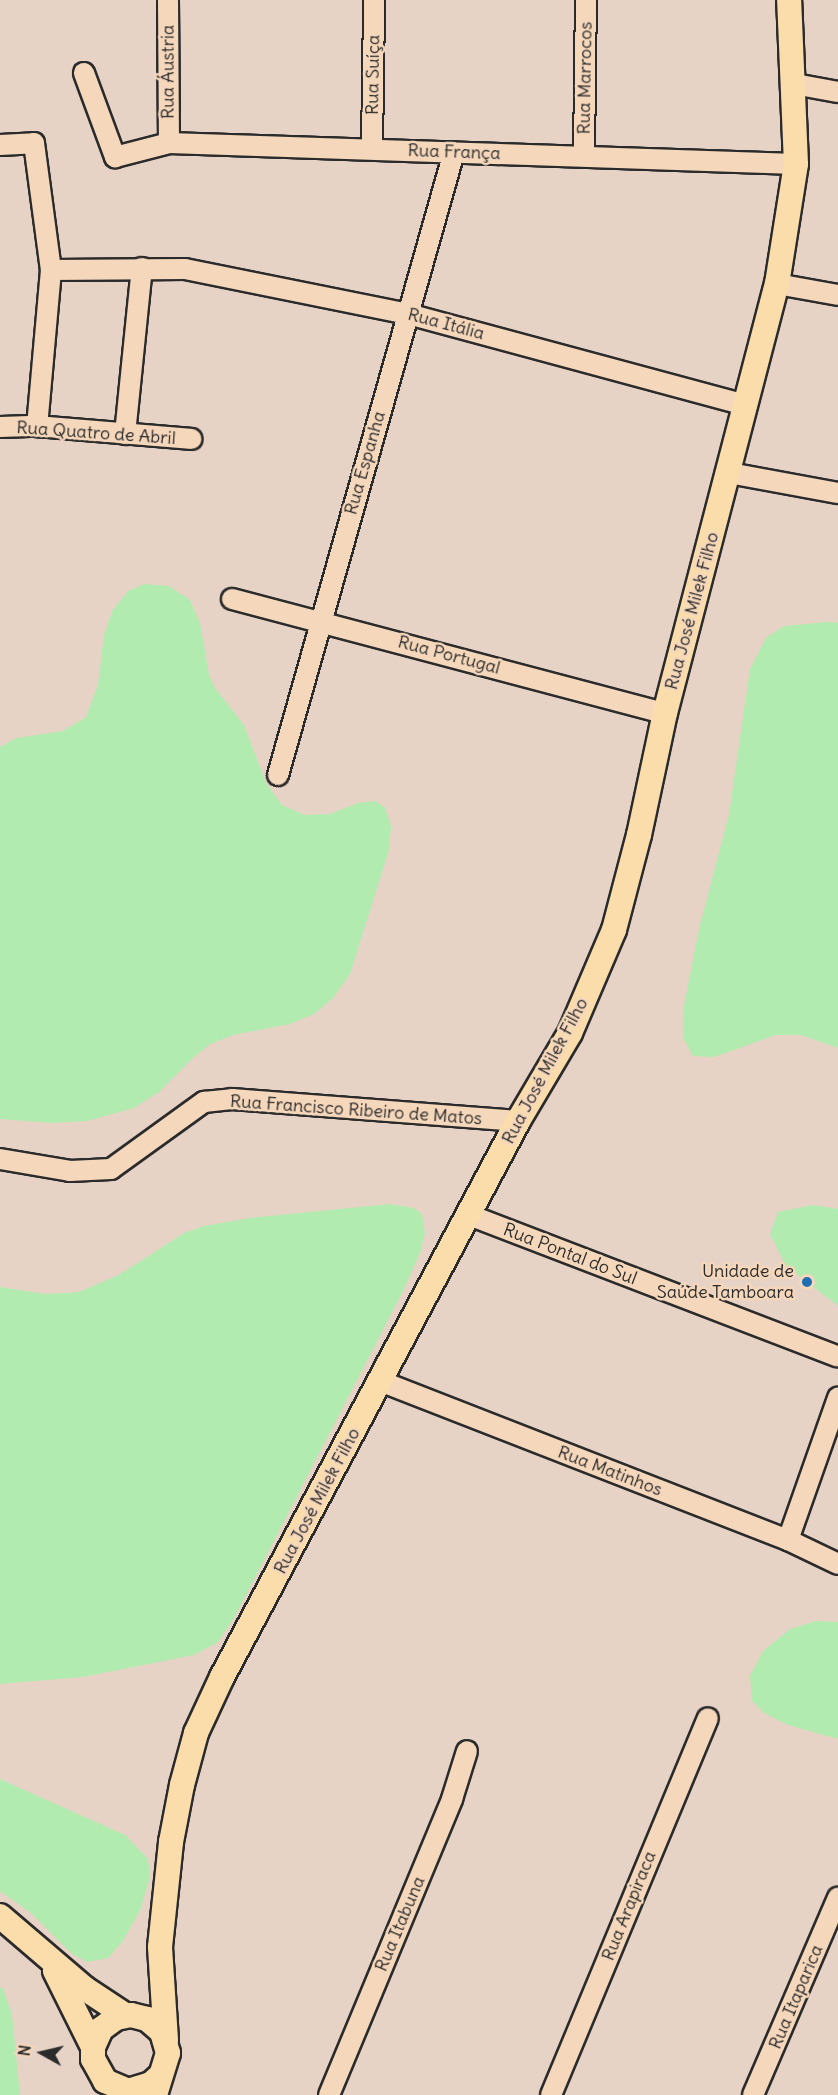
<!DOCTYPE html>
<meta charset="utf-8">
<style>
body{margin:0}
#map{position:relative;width:838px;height:2095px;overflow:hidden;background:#e7d3c6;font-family:Delius,sans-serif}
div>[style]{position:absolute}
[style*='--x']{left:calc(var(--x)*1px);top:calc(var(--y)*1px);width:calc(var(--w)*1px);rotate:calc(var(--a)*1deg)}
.green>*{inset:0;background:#b2ebaf}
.roads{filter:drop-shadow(2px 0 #2b2b2b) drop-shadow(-2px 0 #2b2b2b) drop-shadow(0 2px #2b2b2b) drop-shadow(0 -2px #2b2b2b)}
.minor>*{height:20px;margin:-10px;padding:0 10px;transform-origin:10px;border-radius:10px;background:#f5d7bb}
.major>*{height:24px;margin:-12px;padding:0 12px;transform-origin:12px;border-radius:12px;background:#faddab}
.dots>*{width:16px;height:16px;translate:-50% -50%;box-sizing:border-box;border:3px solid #f5d7bb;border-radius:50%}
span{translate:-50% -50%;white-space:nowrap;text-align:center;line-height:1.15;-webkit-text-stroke:5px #f5d7bb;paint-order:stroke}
.street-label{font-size:18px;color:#2b2b2b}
.poi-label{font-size:18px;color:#2b2b2b}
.right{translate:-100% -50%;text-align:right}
.north{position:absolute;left:12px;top:2023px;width:60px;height:60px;-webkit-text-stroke:4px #f5d7bb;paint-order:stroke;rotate:278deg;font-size:16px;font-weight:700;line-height:24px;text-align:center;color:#2b2b2b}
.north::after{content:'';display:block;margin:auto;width:21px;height:27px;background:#2b2b2b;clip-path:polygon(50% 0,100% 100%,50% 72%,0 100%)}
</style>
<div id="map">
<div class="green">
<i style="clip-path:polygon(144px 584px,169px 586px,190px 600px,200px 623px,209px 675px,215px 688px,244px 725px,266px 783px,282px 805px,305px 815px,330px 814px,358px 803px,376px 801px,385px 808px,391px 826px,389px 850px,350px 974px,333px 998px,314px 1014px,290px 1024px,233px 1035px,210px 1044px,194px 1057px,159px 1092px,134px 1108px,87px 1121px,52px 1123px,0 1119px,0 747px,16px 738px,63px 731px,86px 717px,98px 685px,104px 635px,112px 611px,128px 591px)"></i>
<i style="clip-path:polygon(827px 622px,838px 623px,838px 1048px,801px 1035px,776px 1035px,714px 1057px,693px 1056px,683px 1038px,683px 1011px,699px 929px,729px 814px,750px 669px,766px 638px,784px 626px)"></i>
<i style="clip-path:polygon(390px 1204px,414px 1208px,422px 1214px,425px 1233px,420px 1253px,402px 1293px,234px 1618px,218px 1642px,194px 1655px,83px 1677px,0 1684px,0 1287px,45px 1294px,79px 1292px,119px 1275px,184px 1233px,204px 1226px,250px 1218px)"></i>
<i style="clip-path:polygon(813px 1205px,838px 1209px,838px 1306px,786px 1266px,770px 1234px,778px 1212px)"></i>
<i style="clip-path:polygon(816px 1621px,838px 1622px,838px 1739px,788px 1725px,764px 1713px,752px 1701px,750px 1676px,763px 1651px,790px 1629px)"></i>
<i style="clip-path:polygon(0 1779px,125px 1835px,148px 1859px,150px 1876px,141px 1908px,123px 1941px,108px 1958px,87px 1962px,71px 1953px,31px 1913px,0 1891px)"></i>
<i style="clip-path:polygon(0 1987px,3px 1989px,12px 2014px,20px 2095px,0 2095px)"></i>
</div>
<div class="roads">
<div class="minor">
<i style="--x:168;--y:0;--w:143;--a:89.6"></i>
<i style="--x:84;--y:73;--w:90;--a:69.7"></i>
<i style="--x:115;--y:157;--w:56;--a:-14.5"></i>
<i style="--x:169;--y:143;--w:627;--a:1.92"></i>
<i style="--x:794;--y:84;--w:45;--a:10.3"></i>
<i style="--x:0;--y:145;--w:34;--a:-3"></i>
<i style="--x:34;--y:143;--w:128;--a:82.4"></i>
<i style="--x:51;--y:270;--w:157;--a:95.1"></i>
<i style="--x:372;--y:149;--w:149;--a:-89.2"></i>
<i style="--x:584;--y:156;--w:156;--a:-89.3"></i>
<i style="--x:51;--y:270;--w:134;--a:-0.4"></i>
<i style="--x:185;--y:269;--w:227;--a:11.4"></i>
<i style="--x:408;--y:314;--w:349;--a:15.1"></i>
<i style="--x:777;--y:284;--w:62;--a:10.2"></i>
<i style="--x:0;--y:427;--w:37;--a:-2"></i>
<i style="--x:37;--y:426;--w:155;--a:4.8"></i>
<i style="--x:125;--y:434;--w:167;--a:-84.2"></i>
<i style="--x:729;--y:473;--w:111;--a:10.4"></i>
<i style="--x:232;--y:599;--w:448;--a:14.8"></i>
<i style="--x:278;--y:775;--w:647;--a:-74.22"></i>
<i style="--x:0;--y:1159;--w:71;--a:9.7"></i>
<i style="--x:70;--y:1171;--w:41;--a:-2.8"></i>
<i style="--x:111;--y:1169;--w:115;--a:-35.8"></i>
<i style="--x:204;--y:1102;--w:28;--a:-6"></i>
<i style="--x:232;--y:1099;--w:287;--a:4.4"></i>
<i style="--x:469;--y:1215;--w:395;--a:21"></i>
<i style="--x:380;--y:1381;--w:438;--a:21.3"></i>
<i style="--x:788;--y:1540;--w:55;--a:25.6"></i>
<i style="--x:788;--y:1540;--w:151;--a:-70.6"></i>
<i style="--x:329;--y:2095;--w:321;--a:-67.4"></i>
<i style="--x:452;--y:1799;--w:50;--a:-72.6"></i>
<i style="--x:551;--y:2095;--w:408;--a:-67.4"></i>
<i style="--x:753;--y:2095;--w:215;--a:-66.7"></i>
</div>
<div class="major">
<i style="--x:0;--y:1916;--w:111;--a:40.6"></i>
<i style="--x:84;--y:1988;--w:49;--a:33.4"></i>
<i style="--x:55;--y:1971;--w:85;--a:63.4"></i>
<i style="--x:166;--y:2040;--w:93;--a:-93.7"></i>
<i style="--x:160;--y:1947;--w:106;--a:-84"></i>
<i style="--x:171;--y:1842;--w:58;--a:-79.1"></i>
<i style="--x:182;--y:1785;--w:54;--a:-74.9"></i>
<i style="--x:196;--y:1733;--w:62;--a:-65.1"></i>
<i style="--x:222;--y:1677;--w:630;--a:-61.97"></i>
<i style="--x:518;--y:1121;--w:102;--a:-59.4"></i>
<i style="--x:570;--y:1033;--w:112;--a:-66.9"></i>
<i style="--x:614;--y:930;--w:98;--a:-75.3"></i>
<i style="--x:639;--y:835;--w:125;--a:-78"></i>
<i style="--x:665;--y:713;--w:443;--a:-75.4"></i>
<i style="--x:777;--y:284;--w:121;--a:-81"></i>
<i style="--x:796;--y:164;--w:164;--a:-92.4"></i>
<i style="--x:155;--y:2095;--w:44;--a:-72.8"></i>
<i style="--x:168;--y:2053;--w:22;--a:-106"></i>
<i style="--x:162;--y:2032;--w:20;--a:-139"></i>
<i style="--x:147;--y:2019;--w:16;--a:-166"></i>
<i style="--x:131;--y:2015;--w:15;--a:169"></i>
<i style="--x:116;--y:2018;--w:19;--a:144"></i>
<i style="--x:101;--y:2029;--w:20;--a:114"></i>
<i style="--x:93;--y:2047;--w:12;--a:90"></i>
<i style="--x:93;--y:2059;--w:25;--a:61"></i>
<i style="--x:105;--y:2081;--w:25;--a:23"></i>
<i style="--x:128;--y:2091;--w:24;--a:-17"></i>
<i style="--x:151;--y:2084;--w:12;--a:-42"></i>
</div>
</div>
<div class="dots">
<i style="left:807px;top:1282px;background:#1f6fb2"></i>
</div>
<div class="street-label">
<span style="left:168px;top:72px;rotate:-90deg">Rua Áustria</span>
<span style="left:373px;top:75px;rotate:-89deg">Rua Suíça</span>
<span style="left:585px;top:78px;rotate:-89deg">Rua Marrocos</span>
<span style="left:454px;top:152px;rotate:2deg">Rua França</span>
<span style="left:446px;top:324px;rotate:15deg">Rua Itália</span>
<span style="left:96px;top:433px;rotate:4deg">Rua Quatro de Abril</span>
<span style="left:365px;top:463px;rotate:-74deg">Rua Espanha</span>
<span style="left:692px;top:611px;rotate:-75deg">Rua José Milek Filho</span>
<span style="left:449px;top:655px;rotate:15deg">Rua Portugal</span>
<span style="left:545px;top:1071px;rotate:-62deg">Rua José Milek Filho</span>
<span style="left:356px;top:1110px;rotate:4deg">Rua Francisco Ribeiro de Matos</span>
<span style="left:570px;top:1254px;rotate:21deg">Rua Pontal do Sul</span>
<span style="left:610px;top:1471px;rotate:21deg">Rua Matinhos</span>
<span style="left:317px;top:1501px;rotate:-62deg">Rua José Milek Filho</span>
<span style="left:629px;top:1906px;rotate:-68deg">Rua Arapiraca</span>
<span style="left:400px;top:1924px;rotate:-67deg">Rua Itabuna</span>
<span style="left:796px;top:1997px;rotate:-67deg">Rua Itaparica</span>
</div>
<div class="poi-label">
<span class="right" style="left:794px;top:1282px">Unidade de<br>Saúde Tamboara</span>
</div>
<div class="north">N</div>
</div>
